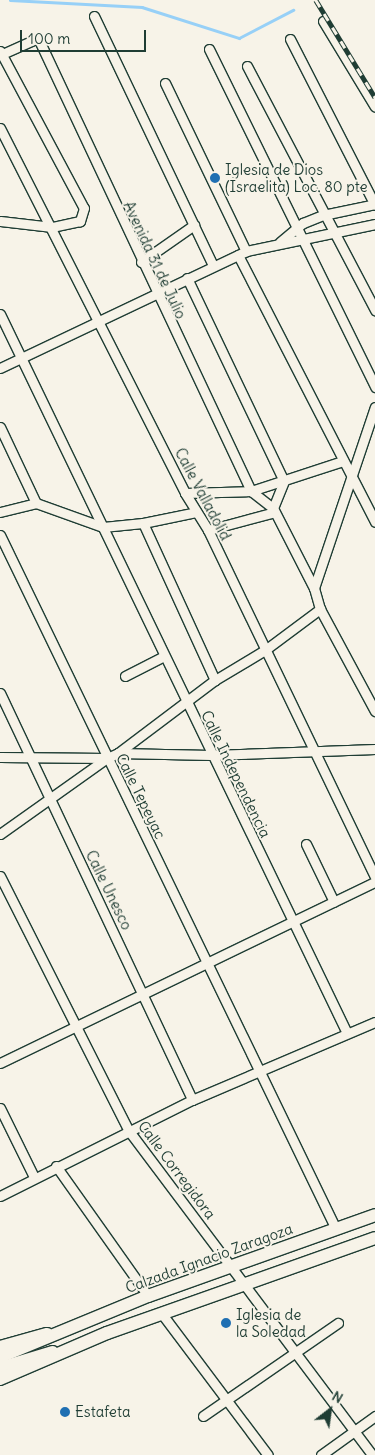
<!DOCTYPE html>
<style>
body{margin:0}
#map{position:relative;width:375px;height:1455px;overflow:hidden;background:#f7f3e8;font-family:Delius,sans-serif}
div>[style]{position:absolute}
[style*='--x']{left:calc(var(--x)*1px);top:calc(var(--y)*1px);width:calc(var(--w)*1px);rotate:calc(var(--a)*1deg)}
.stream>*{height:2.5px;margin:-1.25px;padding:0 1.25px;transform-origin:1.25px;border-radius:1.25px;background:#97d0f7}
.roads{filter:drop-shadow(1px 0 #1f3d34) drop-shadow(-1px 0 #1f3d34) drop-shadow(0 1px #1f3d34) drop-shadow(0 -1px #1f3d34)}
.minor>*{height:9px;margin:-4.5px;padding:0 4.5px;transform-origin:4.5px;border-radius:4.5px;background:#f7f3e8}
.secondary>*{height:12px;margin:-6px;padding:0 6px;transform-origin:6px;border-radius:6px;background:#f7f3e8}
.rail>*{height:4.5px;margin-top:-2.25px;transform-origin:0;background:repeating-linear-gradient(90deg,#f7f3e8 0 8px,#1f3d34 0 16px);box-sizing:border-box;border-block:1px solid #1f3d34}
.dots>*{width:14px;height:14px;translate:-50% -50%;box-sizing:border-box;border:2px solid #f7f3e8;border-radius:50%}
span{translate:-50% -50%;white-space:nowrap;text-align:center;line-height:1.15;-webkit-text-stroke:4px #f7f3e8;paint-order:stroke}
.poi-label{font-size:15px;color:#1f3d34}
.left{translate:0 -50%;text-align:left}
.street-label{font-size:15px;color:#1f3d34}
.north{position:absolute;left:305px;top:1385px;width:50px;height:50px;-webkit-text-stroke:4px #f7f3e8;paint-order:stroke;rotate:30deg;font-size:14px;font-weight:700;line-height:20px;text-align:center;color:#1f3d34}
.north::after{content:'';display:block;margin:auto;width:18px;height:22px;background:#1f3d34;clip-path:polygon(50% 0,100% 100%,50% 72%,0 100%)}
.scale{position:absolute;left:20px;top:30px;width:126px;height:22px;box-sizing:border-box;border:2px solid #1f3d34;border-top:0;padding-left:6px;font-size:15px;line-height:18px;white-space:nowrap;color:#1f3d34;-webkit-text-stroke:4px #f7f3e8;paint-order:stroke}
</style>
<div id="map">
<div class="stream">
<i style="--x:10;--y:0;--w:132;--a:3"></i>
<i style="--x:142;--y:7;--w:102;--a:17.7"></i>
<i style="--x:239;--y:38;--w:61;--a:-27.4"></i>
</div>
<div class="roads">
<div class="minor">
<i style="--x:94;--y:16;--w:276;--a:64.5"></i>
<i style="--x:323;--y:21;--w:100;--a:58.8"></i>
<i style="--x:290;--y:39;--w:186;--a:62.9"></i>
<i style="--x:209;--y:49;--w:377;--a:63.8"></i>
<i style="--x:0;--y:51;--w:178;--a:61.9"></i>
<i style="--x:84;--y:208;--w:14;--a:107"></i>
<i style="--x:80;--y:221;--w:29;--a:168"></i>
<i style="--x:52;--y:227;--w:52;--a:-173.4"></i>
<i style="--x:0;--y:55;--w:42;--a:-24.1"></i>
<i style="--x:38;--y:38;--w:501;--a:64.82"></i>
<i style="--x:251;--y:491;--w:28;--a:38"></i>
<i style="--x:273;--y:508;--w:90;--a:62.9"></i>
<i style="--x:314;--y:588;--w:22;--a:74"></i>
<i style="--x:320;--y:609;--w:116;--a:61.7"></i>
<i style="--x:247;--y:66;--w:276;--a:62.3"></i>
<i style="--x:165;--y:83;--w:187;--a:64.3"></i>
<i style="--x:0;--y:128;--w:409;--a:63.1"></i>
<i style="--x:185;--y:493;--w:44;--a:58.1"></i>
<i style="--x:208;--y:530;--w:385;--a:64.3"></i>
<i style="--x:280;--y:242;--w:30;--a:-40"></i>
<i style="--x:303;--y:223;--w:22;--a:-22"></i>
<i style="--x:323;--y:215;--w:53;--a:-11.9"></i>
<i style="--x:238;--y:255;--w:300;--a:62.8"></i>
<i style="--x:141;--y:262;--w:65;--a:-34.9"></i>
<i style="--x:187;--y:278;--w:225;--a:64.5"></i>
<i style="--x:284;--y:481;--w:29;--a:112"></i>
<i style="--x:0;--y:314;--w:798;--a:64.24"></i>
<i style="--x:0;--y:368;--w:272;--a:-25.4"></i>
<i style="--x:246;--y:251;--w:132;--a:-11.8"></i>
<i style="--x:0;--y:427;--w:84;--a:64.7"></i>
<i style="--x:185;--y:493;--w:66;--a:-1.7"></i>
<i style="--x:251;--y:491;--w:97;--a:-18.1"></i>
<i style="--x:0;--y:512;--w:37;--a:-14"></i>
<i style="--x:36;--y:503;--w:71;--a:19.7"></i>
<i style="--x:103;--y:527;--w:40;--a:-5.7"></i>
<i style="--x:143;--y:523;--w:54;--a:-11.7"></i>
<i style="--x:143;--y:523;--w:173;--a:65.4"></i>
<i style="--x:208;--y:530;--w:69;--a:-15"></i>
<i style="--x:0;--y:535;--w:771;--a:64.17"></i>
<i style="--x:314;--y:588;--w:191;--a:-71.4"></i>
<i style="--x:125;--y:676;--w:44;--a:-27.1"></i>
<i style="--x:0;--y:693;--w:450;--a:64.7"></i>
<i style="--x:118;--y:753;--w:121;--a:-37"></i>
<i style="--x:215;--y:680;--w:58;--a:-31"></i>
<i style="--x:265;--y:650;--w:69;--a:-36.7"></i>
<i style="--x:0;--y:757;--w:107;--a:0.5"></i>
<i style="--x:107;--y:758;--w:12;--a:-24"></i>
<i style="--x:118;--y:753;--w:93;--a:1.2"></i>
<i style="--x:211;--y:755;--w:164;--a:-2.1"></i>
<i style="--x:0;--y:834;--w:131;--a:-35.4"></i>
<i style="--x:306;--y:844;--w:64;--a:64.2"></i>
<i style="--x:0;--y:876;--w:286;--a:63.2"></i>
<i style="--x:129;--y:1131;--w:405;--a:53.1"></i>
<i style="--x:0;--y:1063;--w:416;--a:-25.8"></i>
<i style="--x:0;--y:1108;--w:77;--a:63.8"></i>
<i style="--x:56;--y:1166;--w:159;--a:54.7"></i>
<i style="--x:0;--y:1196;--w:215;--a:-26.6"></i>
<i style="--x:192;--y:1100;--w:199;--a:-23.1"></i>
<i style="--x:162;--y:1314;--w:176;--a:53.1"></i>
<i style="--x:203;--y:1416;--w:164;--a:-34.6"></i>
<i style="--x:321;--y:1455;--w:67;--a:-35.8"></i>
</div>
<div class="secondary">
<i style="--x:0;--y:1347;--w:49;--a:-15.5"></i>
<i style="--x:0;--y:1357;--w:160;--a:-22.4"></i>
<i style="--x:148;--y:1296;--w:241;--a:-19.6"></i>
<i style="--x:0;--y:1368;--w:55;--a:-16.8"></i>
<i style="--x:0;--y:1379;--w:116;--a:-23.3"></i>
<i style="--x:107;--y:1333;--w:284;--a:-19.5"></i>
</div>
</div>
<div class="rail">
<i style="--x:316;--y:0;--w:114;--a:58.7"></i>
</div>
<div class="dots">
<i style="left:215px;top:178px;background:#1f6fb2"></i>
<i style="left:226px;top:1323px;background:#1f6fb2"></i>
<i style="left:65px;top:1412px;background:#1f6fb2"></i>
</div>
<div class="poi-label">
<span class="left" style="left:225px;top:178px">Iglesia de Dios<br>(Israelita) Loc. 80 pte</span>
<span class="left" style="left:236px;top:1323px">Iglesia de<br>la Soledad</span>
<span class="left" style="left:75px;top:1412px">Estafeta</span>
</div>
<div class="street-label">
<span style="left:155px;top:260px;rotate:65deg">Avenida 31 de Julio</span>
<span style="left:203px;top:494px;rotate:62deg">Calle Valladolid</span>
<span style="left:236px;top:774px;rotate:64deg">Calle Independencia</span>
<span style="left:141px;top:796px;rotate:64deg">Calle Tepeyac</span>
<span style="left:109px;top:890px;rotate:64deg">Calle Unesco</span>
<span style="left:177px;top:1170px;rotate:53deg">Calle Corregidora</span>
<span style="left:209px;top:1258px;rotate:-20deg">Calzada Ignacio Zaragoza</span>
</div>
<div class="north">N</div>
<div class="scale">100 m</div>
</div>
